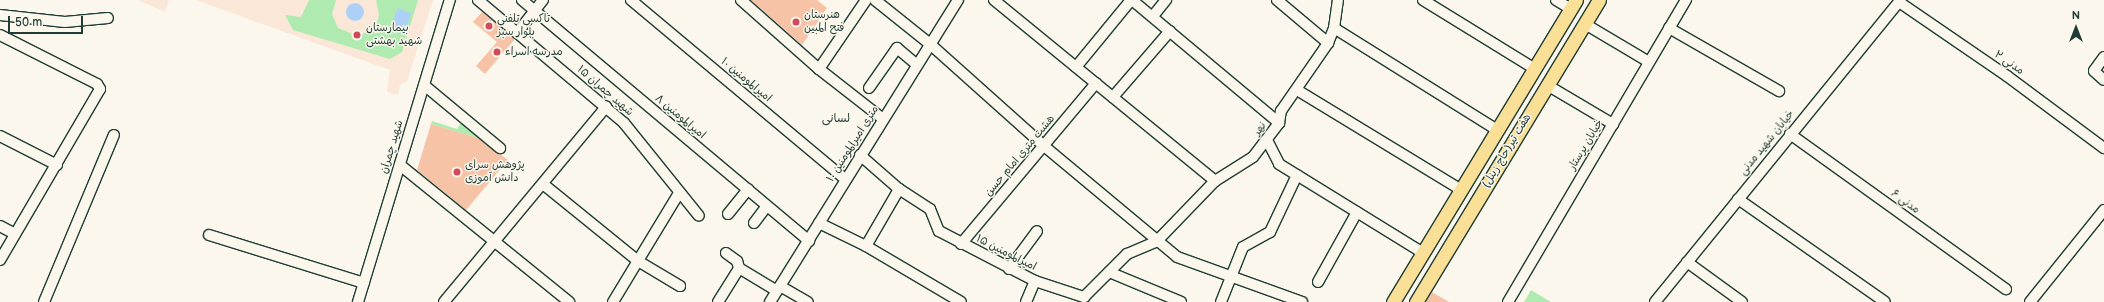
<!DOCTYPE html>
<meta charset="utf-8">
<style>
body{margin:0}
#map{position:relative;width:2104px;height:302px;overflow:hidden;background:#fbf7ec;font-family:"Balsamiq Sans","Playpen Sans Arabic",sans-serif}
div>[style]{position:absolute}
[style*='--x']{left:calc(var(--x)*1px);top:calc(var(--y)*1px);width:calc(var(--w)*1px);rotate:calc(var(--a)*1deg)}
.built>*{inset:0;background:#fae7d7}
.green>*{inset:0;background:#afebb1}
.water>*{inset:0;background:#add1f6}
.round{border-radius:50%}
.building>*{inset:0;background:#f6c3a7}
.roads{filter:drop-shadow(1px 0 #1f3d34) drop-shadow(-1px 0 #1f3d34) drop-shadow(0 1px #1f3d34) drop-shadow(0 -1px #1f3d34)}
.minor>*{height:10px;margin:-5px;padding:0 5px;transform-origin:5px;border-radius:5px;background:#fbf7ec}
.major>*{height:13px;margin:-6.5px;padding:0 6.5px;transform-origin:6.5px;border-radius:6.5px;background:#fadf96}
.dots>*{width:11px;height:11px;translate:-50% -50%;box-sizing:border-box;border:2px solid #fbf7ec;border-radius:50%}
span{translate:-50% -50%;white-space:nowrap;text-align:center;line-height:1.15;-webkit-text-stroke:3px #fbf7ec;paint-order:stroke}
.poi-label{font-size:11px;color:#1f3d34}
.left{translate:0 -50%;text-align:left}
.street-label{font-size:11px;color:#1f3d34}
.neighbourhood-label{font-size:12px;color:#1f3d34}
.north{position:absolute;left:2056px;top:8px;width:40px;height:40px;-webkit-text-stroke:3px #fbf7ec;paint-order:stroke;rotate:0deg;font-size:11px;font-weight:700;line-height:16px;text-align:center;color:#1f3d34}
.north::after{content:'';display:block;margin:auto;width:14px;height:18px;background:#1f3d34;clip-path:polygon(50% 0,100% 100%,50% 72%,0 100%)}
.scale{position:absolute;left:8px;top:16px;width:75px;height:18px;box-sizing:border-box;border:2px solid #1f3d34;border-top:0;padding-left:5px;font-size:12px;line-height:14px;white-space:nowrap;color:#1f3d34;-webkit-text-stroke:3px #fbf7ec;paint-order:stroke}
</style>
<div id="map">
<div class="built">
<i style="clip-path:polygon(138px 0,169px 0,165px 12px)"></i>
<i style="clip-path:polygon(196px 0,433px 0,407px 81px,400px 85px,398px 95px,387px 92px,390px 70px)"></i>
</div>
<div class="green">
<i style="clip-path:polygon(309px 0,336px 0,332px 14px,338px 28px,358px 36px,372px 29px,377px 23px,379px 15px,376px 0,418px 0,402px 52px,390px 59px,293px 30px,285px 15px,301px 17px)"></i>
<i style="clip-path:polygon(432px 121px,457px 129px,462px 121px,484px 140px,431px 124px)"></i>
<i style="clip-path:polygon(1531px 290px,1551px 302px,1524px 302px)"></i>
</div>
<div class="water">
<i class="round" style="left:346px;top:3px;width:18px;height:18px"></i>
<i style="clip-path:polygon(397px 8px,411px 13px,405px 34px,391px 29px)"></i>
</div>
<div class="building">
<i style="clip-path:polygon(751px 0,817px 0,827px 8px,802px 45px)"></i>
<i style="clip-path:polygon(482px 12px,515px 39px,485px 74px,476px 66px,497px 42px,473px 22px)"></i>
<i style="clip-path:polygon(431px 124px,478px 138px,508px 160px,466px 210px,417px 170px)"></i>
<i style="clip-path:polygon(1432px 292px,1449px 302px,1426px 302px)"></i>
</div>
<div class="roads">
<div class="minor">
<i style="--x:478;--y:0;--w:191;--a:40.1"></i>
<i style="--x:624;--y:123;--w:119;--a:51.1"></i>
<i style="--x:522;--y:0;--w:375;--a:40"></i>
<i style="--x:631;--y:0;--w:279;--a:39.9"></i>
<i style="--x:741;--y:0;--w:104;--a:41.5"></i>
<i style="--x:819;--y:69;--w:81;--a:38"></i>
<i style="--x:875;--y:0;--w:70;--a:38.7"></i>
<i style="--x:930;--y:44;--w:153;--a:41.8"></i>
<i style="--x:1044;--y:146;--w:173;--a:39.8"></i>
<i style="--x:1177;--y:257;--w:133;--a:19.8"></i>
<i style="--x:994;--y:0;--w:286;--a:39.3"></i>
<i style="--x:1132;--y:0;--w:192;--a:39.9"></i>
<i style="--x:1277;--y:0;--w:67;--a:40.1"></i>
<i style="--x:1423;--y:0;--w:132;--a:31.6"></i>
<i style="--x:1556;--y:0;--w:17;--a:31"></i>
<i style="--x:1899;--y:2;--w:131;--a:34.4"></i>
<i style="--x:2007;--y:76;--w:121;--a:36.6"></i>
<i style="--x:0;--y:15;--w:65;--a:6.1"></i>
<i style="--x:65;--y:22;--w:43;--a:-5.3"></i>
<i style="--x:1153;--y:16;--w:21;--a:-51"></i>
<i style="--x:1585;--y:24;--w:74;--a:30.7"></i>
<i style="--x:1334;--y:28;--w:192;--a:32"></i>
<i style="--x:1669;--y:28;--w:127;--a:29.8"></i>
<i style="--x:517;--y:33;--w:42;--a:-51.8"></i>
<i style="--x:0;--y:35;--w:109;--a:26.8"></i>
<i style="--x:97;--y:84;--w:6;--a:59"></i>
<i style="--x:100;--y:89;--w:198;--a:120.3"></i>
<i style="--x:2104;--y:57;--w:17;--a:126"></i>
<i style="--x:2094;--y:71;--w:13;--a:42"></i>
<i style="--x:1076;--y:67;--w:87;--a:-50.6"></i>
<i style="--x:819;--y:69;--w:83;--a:-55.7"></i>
<i style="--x:424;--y:85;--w:99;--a:39.7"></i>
<i style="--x:1547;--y:85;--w:77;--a:30.6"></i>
<i style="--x:869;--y:88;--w:49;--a:-55"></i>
<i style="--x:897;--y:48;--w:26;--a:40"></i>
<i style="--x:1297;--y:90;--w:191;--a:31.3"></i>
<i style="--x:1113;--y:97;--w:87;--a:-49.2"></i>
<i style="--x:1790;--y:134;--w:266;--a:35.7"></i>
<i style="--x:0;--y:136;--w:64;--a:27"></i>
<i style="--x:1267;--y:140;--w:27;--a:63"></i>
<i style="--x:1279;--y:164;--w:169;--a:31.7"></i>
<i style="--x:860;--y:155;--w:52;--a:41.1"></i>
<i style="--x:899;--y:189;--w:37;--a:33"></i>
<i style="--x:930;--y:209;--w:24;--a:68"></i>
<i style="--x:939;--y:231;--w:108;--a:27.5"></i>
<i style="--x:1035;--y:281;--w:52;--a:18.1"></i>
<i style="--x:1084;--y:297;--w:61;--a:-45"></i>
<i style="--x:1127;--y:254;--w:33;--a:-23"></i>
<i style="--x:1157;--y:241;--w:83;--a:-46"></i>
<i style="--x:1215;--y:181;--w:45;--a:-32.3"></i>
<i style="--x:1253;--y:157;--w:43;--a:-52.6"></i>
<i style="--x:1279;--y:123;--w:12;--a:-81"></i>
<i style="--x:1281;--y:111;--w:83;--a:-55.3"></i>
<i style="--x:1328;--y:43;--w:16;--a:-68"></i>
<i style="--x:1334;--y:28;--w:28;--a:-82"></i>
<i style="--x:400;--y:165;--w:218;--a:39"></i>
<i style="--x:543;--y:184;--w:122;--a:39"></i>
<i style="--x:638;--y:261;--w:49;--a:30.8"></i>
<i style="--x:1738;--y:199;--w:179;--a:35"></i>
<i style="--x:728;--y:214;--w:32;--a:-51"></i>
<i style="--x:754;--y:223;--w:21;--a:-53"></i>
<i style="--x:819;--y:223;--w:52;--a:26.1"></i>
<i style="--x:866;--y:246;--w:110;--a:30.5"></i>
<i style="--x:0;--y:226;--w:17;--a:28"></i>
<i style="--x:209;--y:235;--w:162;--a:17.2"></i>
<i style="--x:961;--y:244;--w:210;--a:-50"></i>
<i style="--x:866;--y:246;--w:66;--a:-59.9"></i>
<i style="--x:726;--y:253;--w:14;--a:36"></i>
<i style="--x:737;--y:261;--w:7;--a:74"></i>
<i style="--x:739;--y:268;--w:44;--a:31.2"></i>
<i style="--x:1687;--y:262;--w:68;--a:36"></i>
<i style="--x:1009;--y:269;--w:47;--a:-53.6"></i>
<i style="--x:1109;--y:272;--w:78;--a:22.6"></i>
<i style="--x:1318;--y:282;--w:80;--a:-60.9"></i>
<i style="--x:780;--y:286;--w:32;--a:30"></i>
<i style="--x:44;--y:302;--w:181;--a:-67.3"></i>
<i style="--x:358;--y:302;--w:316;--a:-73.1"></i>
<i style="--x:444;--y:302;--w:254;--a:-50.3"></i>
<i style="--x:613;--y:302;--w:127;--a:-58.8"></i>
<i style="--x:718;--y:302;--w:40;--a:-58"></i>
<i style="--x:770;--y:302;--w:356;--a:-58.1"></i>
<i style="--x:1026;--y:302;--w:23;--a:-67"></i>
<i style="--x:1221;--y:302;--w:59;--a:-68.2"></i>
<i style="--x:1243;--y:247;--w:31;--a:-29"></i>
<i style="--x:1270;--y:232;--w:63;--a:-64.7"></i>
<i style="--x:1508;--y:302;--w:351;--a:-59.5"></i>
<i style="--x:1655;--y:302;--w:389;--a:-50.9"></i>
<i style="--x:2030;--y:302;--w:118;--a:-51.2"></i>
</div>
<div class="major">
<i style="--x:1393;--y:302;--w:353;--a:-58.8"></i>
<i style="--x:1416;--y:302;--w:353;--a:-58.8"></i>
</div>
</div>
<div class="dots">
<i style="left:796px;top:22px;background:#d1495b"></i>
<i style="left:489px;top:26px;background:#d1495b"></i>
<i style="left:357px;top:35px;background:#d1495b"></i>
<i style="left:497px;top:52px;background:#d1495b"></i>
<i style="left:457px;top:172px;background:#d1495b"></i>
</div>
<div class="poi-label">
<span class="left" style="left:804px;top:22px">هنرستان<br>فتح المبین</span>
<span class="left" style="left:497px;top:26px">تاکسی تلفنی<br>بلوار سبز</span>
<span class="left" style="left:366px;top:35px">بیمارستان<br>شهید بهشتی</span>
<span class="left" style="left:505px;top:52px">مدرسه اسراء</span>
<span class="left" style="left:465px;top:172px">پژوهش سرای<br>دانش آموزی</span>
</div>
<div class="street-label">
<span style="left:2009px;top:63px;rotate:35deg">مدنی ۲</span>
<span style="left:746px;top:80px;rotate:40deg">امیرالمومنین ۱۰</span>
<span style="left:605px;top:91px;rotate:41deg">شهید چمران ۱۵</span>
<span style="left:680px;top:117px;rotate:40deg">امیرالمومنین ۸</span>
<span style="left:1260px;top:129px;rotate:-53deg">نهر</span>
<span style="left:1767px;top:143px;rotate:-51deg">خیابان شهید مدنی</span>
<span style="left:853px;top:144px;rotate:-58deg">۱۰ متری امیرالمومنین</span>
<span style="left:1586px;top:145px;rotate:-59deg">خیابان پرستار</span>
<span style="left:392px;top:147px;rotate:-73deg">شهید چمران</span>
<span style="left:1507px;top:151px;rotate:-59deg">هفت تیر(حاج زینل)</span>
<span style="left:1020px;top:156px;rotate:-50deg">هشت متری امام حسن</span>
<span style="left:1905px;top:202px;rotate:36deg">مدنی ۶</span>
<span style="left:1006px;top:253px;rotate:27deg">امیرالمومنین ۱۵</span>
</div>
<div class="neighbourhood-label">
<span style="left:836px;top:119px">لسانی</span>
</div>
<div class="north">N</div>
<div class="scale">50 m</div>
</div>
